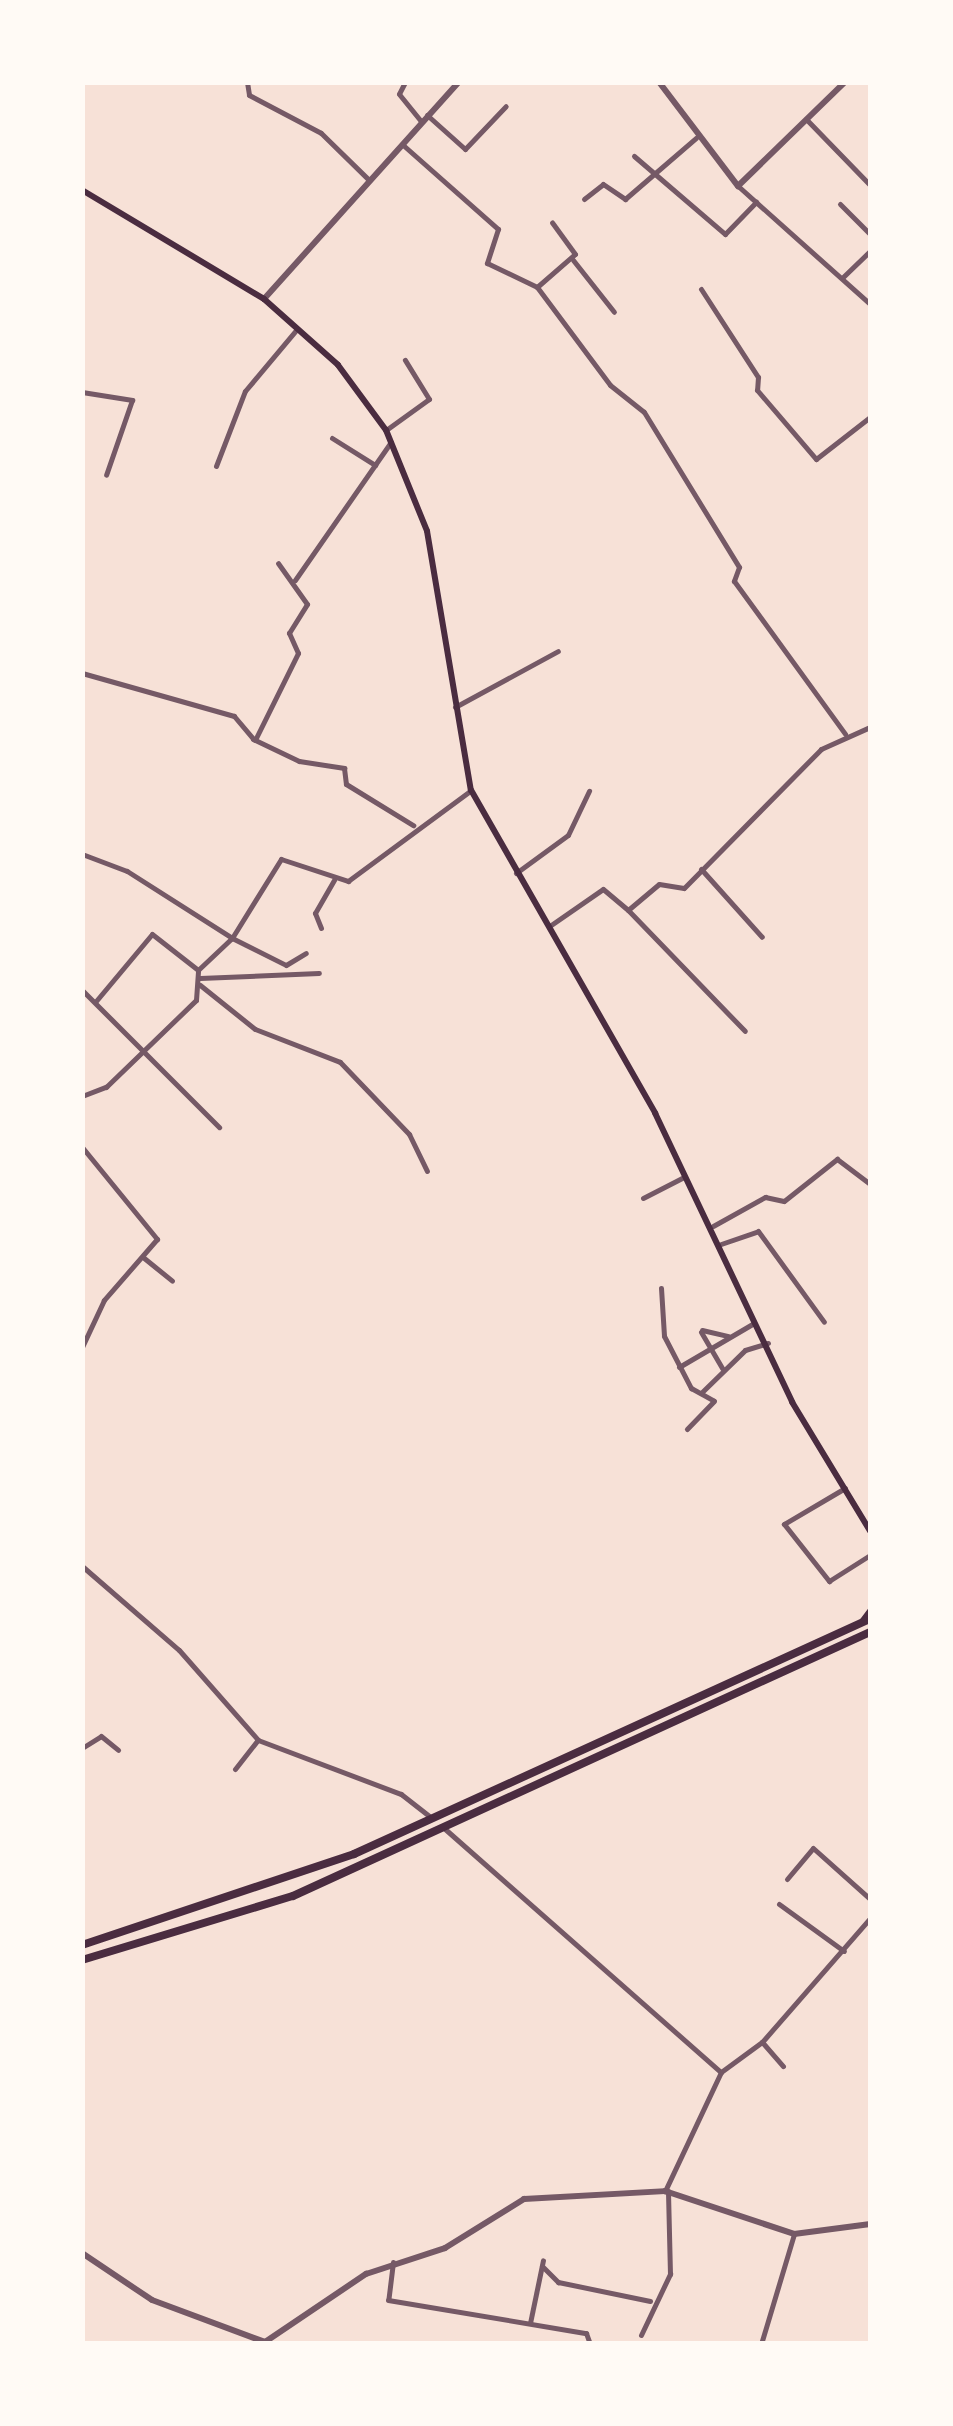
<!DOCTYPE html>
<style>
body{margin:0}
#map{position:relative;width:953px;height:2426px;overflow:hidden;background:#f7e1d7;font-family:Mulish,sans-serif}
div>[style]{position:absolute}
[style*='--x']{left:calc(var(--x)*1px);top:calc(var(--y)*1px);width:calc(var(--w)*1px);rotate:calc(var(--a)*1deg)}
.minor>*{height:5px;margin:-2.5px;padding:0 2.5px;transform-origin:2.5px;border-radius:2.5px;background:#755966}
.tertiary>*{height:6px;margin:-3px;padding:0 3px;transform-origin:3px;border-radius:3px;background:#755966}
.secondary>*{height:6px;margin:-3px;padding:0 3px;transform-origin:3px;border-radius:3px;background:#4a2c40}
.primary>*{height:8px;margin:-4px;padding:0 4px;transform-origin:4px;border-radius:4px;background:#4a2c40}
span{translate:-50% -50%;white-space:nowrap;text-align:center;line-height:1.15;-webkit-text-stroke:9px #fffaf5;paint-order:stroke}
.frame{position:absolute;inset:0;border:85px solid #fffaf5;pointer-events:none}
</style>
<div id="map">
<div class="minor">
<i style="--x:247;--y:82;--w:13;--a:81"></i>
<i style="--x:249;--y:95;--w:81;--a:27.8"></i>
<i style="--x:321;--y:133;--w:67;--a:44.4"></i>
<i style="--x:405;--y:82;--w:13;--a:117"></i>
<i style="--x:399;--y:94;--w:36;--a:51"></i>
<i style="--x:427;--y:115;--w:51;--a:41.8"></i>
<i style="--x:465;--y:149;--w:59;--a:-46.4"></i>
<i style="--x:806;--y:119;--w:92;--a:45.9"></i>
<i style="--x:403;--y:145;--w:127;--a:41.5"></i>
<i style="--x:498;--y:229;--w:36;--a:108"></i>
<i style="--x:487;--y:263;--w:55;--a:25.6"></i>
<i style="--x:537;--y:287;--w:122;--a:53.3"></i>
<i style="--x:610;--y:385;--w:43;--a:38.5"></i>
<i style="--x:644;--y:412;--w:182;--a:58.5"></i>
<i style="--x:739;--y:567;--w:15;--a:110"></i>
<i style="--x:734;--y:581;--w:189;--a:54"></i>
<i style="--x:634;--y:156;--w:120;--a:40.6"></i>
<i style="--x:725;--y:234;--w:45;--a:-45.9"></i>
<i style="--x:738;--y:186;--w:177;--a:41.8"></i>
<i style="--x:584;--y:199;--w:24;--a:-38"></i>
<i style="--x:603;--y:184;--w:27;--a:34"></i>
<i style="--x:625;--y:199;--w:94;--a:-40.7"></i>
<i style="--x:840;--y:204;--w:42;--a:45"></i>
<i style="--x:573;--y:260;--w:66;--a:51.7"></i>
<i style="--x:843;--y:277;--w:37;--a:-44"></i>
<i style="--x:537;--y:287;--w:50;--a:-41"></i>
<i style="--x:575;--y:254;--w:39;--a:-126"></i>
<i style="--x:701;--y:289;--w:105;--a:57.1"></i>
<i style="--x:758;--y:377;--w:13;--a:94"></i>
<i style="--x:757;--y:390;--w:91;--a:49.5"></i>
<i style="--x:816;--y:459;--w:68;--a:-37.9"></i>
<i style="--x:82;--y:392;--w:51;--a:9.1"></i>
<i style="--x:132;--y:400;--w:79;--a:109.1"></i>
<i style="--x:386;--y:430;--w:53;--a:-35.8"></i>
<i style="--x:429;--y:399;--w:46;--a:-121.6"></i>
<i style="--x:332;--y:438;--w:51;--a:32.1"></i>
<i style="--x:216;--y:466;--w:80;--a:-68.9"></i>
<i style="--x:245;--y:391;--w:81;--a:-50"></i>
<i style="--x:295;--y:580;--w:168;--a:-55.2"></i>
<i style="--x:82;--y:673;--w:158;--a:15.8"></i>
<i style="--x:234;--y:716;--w:30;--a:50"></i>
<i style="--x:253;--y:739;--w:51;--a:25.6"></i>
<i style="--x:299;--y:761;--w:46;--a:8.8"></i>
<i style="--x:344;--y:768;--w:16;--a:83"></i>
<i style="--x:346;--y:784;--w:79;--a:31.5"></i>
<i style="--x:455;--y:707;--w:117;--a:-28.5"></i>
<i style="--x:255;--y:740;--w:97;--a:-63.7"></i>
<i style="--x:298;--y:653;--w:22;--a:-114"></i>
<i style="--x:289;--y:633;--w:34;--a:-58"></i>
<i style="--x:307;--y:604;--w:50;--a:-125.3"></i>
<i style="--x:82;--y:854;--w:48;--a:20.7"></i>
<i style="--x:127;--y:871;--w:125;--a:32.5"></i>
<i style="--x:232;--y:938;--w:93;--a:-58.2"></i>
<i style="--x:281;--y:859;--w:71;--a:18.2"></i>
<i style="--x:348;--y:881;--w:152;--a:-36.4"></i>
<i style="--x:701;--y:869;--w:91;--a:48.1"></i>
<i style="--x:516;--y:873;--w:64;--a:-36.2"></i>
<i style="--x:568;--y:835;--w:49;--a:-64.5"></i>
<i style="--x:628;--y:910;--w:168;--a:46"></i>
<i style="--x:551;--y:925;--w:63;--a:-34.7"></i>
<i style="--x:603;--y:889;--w:33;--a:40"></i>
<i style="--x:628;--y:910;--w:40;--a:-40"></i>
<i style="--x:659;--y:884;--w:25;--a:9"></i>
<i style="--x:684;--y:888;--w:195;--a:-45.4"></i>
<i style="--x:821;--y:749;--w:54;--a:-24.2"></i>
<i style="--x:321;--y:928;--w:16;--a:-112"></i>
<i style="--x:315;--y:913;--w:38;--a:-60"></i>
<i style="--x:200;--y:978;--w:119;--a:-2.4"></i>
<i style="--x:200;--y:985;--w:70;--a:38.7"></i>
<i style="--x:255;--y:1029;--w:91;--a:21.2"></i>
<i style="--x:340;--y:1062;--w:100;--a:46.2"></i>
<i style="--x:409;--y:1134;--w:41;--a:64.1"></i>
<i style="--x:82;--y:990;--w:194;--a:45"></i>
<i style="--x:96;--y:1001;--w:87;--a:-50.1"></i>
<i style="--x:152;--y:934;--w:58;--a:38"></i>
<i style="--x:82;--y:1096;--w:26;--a:-21"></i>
<i style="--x:106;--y:1087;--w:125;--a:-44"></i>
<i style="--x:196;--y:1000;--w:30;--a:-86"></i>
<i style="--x:198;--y:970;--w:47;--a:-43.3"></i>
<i style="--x:232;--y:938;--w:60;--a:26.6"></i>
<i style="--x:286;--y:965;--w:23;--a:-31"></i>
<i style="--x:82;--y:1147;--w:119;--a:50.8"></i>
<i style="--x:157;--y:1239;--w:81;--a:131"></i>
<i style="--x:104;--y:1300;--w:52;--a:115.1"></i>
<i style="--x:643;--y:1198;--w:46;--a:-27.1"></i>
<i style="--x:713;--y:1226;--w:60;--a:-29.1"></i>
<i style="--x:765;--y:1197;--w:19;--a:12"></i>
<i style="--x:784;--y:1201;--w:68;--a:-38.4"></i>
<i style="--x:837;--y:1159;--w:41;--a:37.1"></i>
<i style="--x:721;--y:1244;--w:39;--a:-19"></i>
<i style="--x:758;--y:1231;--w:112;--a:54"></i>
<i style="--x:144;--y:1258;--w:36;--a:39"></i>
<i style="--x:661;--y:1288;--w:48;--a:86.4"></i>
<i style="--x:664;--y:1336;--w:59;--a:62.6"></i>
<i style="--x:691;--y:1388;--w:26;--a:29"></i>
<i style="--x:714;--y:1401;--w:39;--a:134"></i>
<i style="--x:702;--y:1330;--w:27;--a:13"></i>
<i style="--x:701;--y:1332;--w:42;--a:59.7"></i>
<i style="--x:679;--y:1367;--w:87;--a:-30.4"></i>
<i style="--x:702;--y:1392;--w:60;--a:-44.3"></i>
<i style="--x:745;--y:1350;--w:24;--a:-17"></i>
<i style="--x:845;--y:1488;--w:71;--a:149.5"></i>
<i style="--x:784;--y:1524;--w:73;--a:51.7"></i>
<i style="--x:829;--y:1581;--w:49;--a:-32.4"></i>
<i style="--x:82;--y:1566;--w:128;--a:40.9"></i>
<i style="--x:179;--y:1650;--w:120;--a:48.7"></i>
<i style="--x:258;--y:1740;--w:153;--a:20.7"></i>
<i style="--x:401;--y:1794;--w:39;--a:38"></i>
<i style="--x:82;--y:1748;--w:22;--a:-32"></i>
<i style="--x:101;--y:1736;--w:22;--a:39"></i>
<i style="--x:235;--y:1769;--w:37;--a:-52"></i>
<i style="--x:445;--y:1829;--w:368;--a:41.4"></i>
<i style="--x:721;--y:2072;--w:132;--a:115.2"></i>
<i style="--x:787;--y:1879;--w:40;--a:-50"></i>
<i style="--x:813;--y:1848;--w:76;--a:41.8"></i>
<i style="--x:779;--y:1904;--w:80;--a:35.9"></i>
<i style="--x:762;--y:2042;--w:32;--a:49"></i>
<i style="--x:721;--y:2072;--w:51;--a:-36.2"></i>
<i style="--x:762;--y:2042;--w:164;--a:-48.9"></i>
<i style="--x:393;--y:2262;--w:38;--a:97"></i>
<i style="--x:388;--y:2300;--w:201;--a:9.5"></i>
<i style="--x:586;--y:2333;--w:12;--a:70"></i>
<i style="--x:542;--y:2266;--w:23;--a:45"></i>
<i style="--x:558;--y:2282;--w:94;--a:11.7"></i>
<i style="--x:530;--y:2323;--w:64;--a:-78.3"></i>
<i style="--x:641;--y:2335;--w:68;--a:-64.6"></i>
<i style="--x:670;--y:2274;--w:83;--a:-91.4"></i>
<i style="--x:761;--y:2344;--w:115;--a:-73.3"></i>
</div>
<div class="tertiary">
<i style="--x:659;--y:82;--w:131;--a:52.8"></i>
<i style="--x:738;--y:186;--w:149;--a:-44.2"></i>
<i style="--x:264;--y:299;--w:292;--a:-48.1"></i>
<i style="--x:82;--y:2253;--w:84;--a:33.9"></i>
<i style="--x:152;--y:2300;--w:121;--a:20.4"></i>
<i style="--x:265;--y:2342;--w:122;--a:-34"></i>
<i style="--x:366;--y:2274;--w:83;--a:-18.2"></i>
<i style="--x:445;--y:2248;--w:93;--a:-31.8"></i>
<i style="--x:524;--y:2199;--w:141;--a:-3.2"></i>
<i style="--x:665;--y:2191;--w:136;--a:18.4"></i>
<i style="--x:794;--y:2234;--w:77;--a:-7.5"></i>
</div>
<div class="secondary">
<i style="--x:82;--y:190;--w:212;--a:30.9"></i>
<i style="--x:264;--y:299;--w:99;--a:41.7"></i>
<i style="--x:338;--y:365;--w:81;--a:53.6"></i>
<i style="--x:386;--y:430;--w:109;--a:67.9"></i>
<i style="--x:427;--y:531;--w:263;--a:80.4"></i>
<i style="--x:471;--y:790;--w:372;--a:60.3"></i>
<i style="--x:655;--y:1113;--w:320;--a:64.6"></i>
<i style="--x:792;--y:1402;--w:151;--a:58.8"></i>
<i style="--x:861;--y:1623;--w:15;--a:-53"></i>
</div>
<div class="primary">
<i style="--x:82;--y:1945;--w:287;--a:-18.5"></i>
<i style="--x:354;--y:1854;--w:567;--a:-24.49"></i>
<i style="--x:82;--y:1960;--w:220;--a:-16.9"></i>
<i style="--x:293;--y:1896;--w:635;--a:-24.59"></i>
</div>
<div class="frame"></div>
</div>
